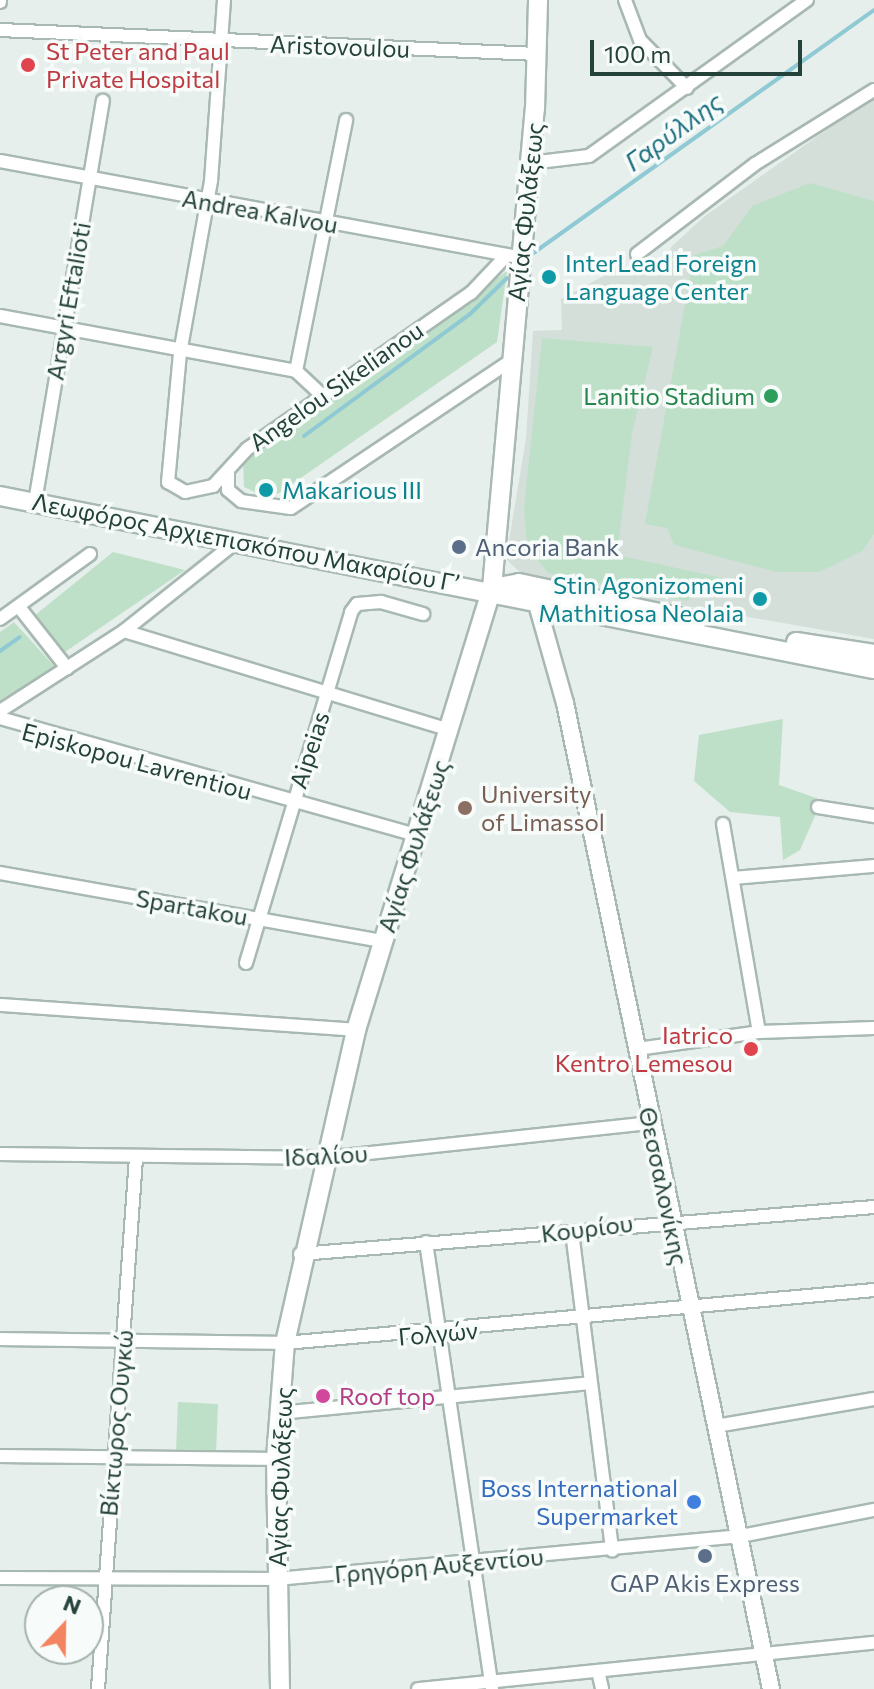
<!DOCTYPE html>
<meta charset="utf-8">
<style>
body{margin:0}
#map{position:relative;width:874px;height:1689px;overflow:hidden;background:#e6efeb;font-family:Commissioner,sans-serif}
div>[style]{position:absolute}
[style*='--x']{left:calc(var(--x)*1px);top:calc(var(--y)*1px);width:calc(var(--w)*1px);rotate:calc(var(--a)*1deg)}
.built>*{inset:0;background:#d4dfda}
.green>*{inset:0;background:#bfe0c8}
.stream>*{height:4px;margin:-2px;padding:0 2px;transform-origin:2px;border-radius:2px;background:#8ec9d4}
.roads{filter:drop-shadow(2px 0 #a8b8b2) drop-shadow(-2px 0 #a8b8b2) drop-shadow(0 2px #a8b8b2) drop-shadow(0 -2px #a8b8b2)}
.minor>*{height:12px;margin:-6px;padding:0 6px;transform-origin:6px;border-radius:6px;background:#fff}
.tertiary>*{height:16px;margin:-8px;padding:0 8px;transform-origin:8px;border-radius:8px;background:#fff}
.secondary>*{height:18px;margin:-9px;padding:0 9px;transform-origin:9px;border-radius:9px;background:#fff}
.dots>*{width:22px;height:22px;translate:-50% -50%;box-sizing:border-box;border:4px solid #f7fbf9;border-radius:50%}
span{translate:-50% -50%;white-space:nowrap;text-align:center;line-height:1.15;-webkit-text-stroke:7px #f7fbf9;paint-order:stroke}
.street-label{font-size:24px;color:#24423a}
.health-label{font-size:24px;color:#be3a42}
.left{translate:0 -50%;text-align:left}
.right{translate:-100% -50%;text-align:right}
.culture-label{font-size:24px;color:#0d838f}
.leisure-label{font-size:24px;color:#27864d}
.service-label{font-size:24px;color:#4e5e75}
.education-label{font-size:24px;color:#785e54}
.hotel-label{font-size:24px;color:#b23c85}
.shop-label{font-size:24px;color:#366cbe}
.water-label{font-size:26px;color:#1c6f80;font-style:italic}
.north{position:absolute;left:24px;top:1585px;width:80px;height:80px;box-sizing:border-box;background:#f7fbf9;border:2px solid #a3b1ad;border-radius:50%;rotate:22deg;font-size:22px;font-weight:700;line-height:32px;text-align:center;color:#24423a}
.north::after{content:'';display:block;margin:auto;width:28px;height:36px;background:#f4845f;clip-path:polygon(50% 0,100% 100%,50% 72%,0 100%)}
.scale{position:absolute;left:590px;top:40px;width:212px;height:36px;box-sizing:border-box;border:4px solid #24423a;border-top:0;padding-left:10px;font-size:24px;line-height:28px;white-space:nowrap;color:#24423a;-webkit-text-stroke:6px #f7fbf9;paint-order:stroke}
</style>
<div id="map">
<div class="built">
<i style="clip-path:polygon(874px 96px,874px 639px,526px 578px,506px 559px,526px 438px,533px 331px,562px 330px,561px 299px,624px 265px,647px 276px,665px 271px,671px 247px,705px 216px)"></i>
</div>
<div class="green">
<i style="clip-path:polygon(810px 183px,874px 201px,874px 534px,862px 551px,819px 572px,776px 572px,674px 545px,667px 528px,645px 524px,694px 255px,723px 246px,752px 206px)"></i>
<i style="clip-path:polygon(507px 271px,497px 342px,279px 493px,268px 498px,244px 487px,243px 459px)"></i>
<i style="clip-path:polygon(542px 338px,653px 347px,632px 433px,617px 555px,723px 578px,686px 601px,548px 573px,527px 547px,524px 507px)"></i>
<i style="clip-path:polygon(113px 552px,185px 570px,62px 654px,34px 616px)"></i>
<i style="clip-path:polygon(14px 622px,55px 667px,0 704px,0 632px)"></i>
<i style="clip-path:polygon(783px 719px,779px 785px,822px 800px,800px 850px,783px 860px,780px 817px,730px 812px,694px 781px,699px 735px)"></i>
<i style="clip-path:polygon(178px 1402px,218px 1404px,216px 1453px,176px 1452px)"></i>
</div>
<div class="stream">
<i style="--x:532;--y:254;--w:420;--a:-35.5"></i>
<i style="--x:304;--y:436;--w:205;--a:-36.3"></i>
<i style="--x:469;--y:315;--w:53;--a:-44.2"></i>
<i style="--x:0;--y:651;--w:24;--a:-35"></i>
</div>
<div class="roads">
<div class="minor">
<i style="--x:224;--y:0;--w:181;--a:94.1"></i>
<i style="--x:211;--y:181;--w:175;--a:100.2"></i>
<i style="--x:180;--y:353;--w:130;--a:95.3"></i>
<i style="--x:168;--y:482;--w:20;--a:30"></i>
<i style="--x:185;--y:492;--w:29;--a:-12"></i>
<i style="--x:213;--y:486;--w:50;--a:-47.4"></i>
<i style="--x:247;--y:449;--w:273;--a:-34.9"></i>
<i style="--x:471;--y:293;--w:51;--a:-46.6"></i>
<i style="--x:625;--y:0;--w:43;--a:69.4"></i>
<i style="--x:640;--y:40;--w:67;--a:45.6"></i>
<i style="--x:0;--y:2;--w:2;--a:-90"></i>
<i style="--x:0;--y:30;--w:537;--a:2.56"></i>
<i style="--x:0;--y:161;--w:522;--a:10.49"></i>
<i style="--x:530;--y:163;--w:59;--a:-6.8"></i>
<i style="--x:589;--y:156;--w:268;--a:-35.6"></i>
<i style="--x:637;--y:254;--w:148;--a:-37.3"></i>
<i style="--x:755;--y:164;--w:140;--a:-31.9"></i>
<i style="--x:0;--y:316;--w:301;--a:10.5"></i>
<i style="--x:296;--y:371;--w:33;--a:43"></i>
<i style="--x:296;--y:371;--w:256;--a:-78.7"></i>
<i style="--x:228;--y:472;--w:18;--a:90"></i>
<i style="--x:228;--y:490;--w:17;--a:40"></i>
<i style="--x:241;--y:501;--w:50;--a:8"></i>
<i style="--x:291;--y:508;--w:265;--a:-33.8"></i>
<i style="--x:35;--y:502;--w:407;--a:-80.4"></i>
<i style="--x:19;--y:607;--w:78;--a:51.8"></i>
<i style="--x:0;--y:619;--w:111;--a:-35.8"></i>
<i style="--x:124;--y:631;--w:341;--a:16.9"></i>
<i style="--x:0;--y:711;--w:148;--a:-32.8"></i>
<i style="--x:124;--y:631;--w:143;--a:-38.5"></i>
<i style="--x:0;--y:718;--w:433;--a:15.7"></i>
<i style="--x:818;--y:807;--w:57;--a:9.1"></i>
<i style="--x:723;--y:824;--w:211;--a:80.2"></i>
<i style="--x:0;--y:873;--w:389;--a:10.1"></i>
<i style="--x:733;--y:878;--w:142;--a:-4.9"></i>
<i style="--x:246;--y:963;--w:366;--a:-73.3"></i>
<i style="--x:351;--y:612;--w:10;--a:-53"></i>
<i style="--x:357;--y:604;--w:24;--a:-5"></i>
<i style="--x:381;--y:602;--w:44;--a:15.9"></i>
<i style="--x:0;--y:1005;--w:357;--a:4"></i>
<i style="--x:637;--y:1049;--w:123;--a:-7.9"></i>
<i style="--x:759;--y:1032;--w:115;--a:-2"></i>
<i style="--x:0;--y:1154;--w:323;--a:0.7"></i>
<i style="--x:323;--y:1158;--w:329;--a:-6.1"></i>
<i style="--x:572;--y:1232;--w:321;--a:82.8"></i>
<i style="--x:426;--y:1242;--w:452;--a:81.6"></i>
<i style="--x:300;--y:1254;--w:576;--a:-4.68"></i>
<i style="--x:0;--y:1339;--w:285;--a:0.8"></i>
<i style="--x:285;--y:1343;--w:591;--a:-5.14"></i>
<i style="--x:280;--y:1413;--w:311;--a:-5.5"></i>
<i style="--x:716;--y:1426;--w:160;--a:-9.7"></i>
<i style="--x:0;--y:1456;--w:276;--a:0.6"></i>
<i style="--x:0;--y:1578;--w:277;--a:0.2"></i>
<i style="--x:277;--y:1579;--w:466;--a:-5.3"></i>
<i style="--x:741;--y:1536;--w:136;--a:-11.1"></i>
<i style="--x:598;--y:1671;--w:18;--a:77"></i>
<i style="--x:98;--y:1689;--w:533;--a:-85.91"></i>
<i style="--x:418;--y:1689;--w:458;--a:-5.8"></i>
</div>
<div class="tertiary">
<i style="--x:537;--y:604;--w:103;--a:74.2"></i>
<i style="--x:565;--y:703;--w:1007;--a:78.2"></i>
</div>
<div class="secondary">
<i style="--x:0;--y:496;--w:891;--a:11.2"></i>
<i style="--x:492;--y:588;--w:27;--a:-10"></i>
<i style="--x:519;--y:583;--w:182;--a:12.1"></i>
<i style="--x:796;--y:642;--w:79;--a:8.7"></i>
<i style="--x:280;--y:1689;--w:230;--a:-91"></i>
<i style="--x:276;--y:1459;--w:116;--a:-85.6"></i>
<i style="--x:285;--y:1343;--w:321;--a:-77.2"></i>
<i style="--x:356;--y:1030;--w:462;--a:-72.9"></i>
<i style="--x:492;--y:588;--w:481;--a:-84.9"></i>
<i style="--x:535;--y:109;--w:109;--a:-88.4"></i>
</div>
</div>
<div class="dots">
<i style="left:28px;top:65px;background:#e0444e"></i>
<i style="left:549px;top:277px;background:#0f9aa8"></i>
<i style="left:771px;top:396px;background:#2e9e5b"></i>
<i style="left:266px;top:490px;background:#0f9aa8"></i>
<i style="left:459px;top:547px;background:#5c6f8a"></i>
<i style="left:760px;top:599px;background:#0f9aa8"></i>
<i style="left:465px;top:808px;background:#8d6e63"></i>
<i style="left:751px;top:1049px;background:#e0444e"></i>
<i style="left:323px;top:1396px;background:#d1479c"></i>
<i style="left:694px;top:1502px;background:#3f7fe0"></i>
<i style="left:705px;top:1556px;background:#5c6f8a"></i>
</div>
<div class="street-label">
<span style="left:340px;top:46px;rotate:2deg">Aristovoulou</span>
<span style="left:260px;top:211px;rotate:10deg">Andrea Kalvou</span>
<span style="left:525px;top:212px;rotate:-84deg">Αγίας Φυλάξεως</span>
<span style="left:68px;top:301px;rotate:-80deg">Argyri Eftalioti</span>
<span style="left:336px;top:386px;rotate:-35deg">Angelou Sikelianou</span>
<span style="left:246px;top:542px;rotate:11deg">Λεωφόρος Αρχιεπισκόπου Μακαρίου Γ’</span>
<span style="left:309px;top:750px;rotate:-72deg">Aipeias</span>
<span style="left:137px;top:761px;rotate:15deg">Episkopou Lavrentiou</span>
<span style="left:413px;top:846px;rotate:-72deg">Αγίας Φυλάξεως</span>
<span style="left:192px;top:907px;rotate:10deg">Spartakou</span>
<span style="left:326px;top:1155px;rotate:-3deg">Ιδαλίου</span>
<span style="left:664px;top:1186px;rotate:78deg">Θεσσαλονίκης</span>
<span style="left:587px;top:1228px;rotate:-7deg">Κουρίου</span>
<span style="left:438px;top:1333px;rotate:-5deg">Γολγών</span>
<span style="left:116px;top:1423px;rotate:-85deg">Βίκτωρος Ουγκώ</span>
<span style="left:280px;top:1477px;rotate:-88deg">Αγίας Φυλάξεως</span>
<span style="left:439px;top:1565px;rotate:-5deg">Γρηγόρη Αυξεντίου</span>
</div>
<div class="health-label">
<span class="left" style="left:46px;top:65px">St Peter and Paul<br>Private Hospital</span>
<span class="right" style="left:733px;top:1049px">Iatrico<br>Kentro Lemesou</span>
</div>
<div class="culture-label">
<span class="left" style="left:565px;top:277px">InterLead Foreign<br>Language Center</span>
<span class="left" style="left:282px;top:490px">Makarious III</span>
<span class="right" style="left:744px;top:599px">Stin Agonizomeni<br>Mathitiosa Neolaia</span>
</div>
<div class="leisure-label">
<span class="right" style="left:755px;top:396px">Lanitio Stadium</span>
</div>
<div class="service-label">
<span class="left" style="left:475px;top:547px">Ancoria Bank</span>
<span style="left:705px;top:1583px">GAP Akis Express</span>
</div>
<div class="education-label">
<span class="left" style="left:481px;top:808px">University<br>of Limassol</span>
</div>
<div class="hotel-label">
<span class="left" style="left:339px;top:1396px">Roof top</span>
</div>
<div class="shop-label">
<span class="right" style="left:678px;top:1502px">Boss International<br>Supermarket</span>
</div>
<div class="water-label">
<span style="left:673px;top:131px;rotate:-36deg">Γαρύλλης</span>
</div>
<div class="north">N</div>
<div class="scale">100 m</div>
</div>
